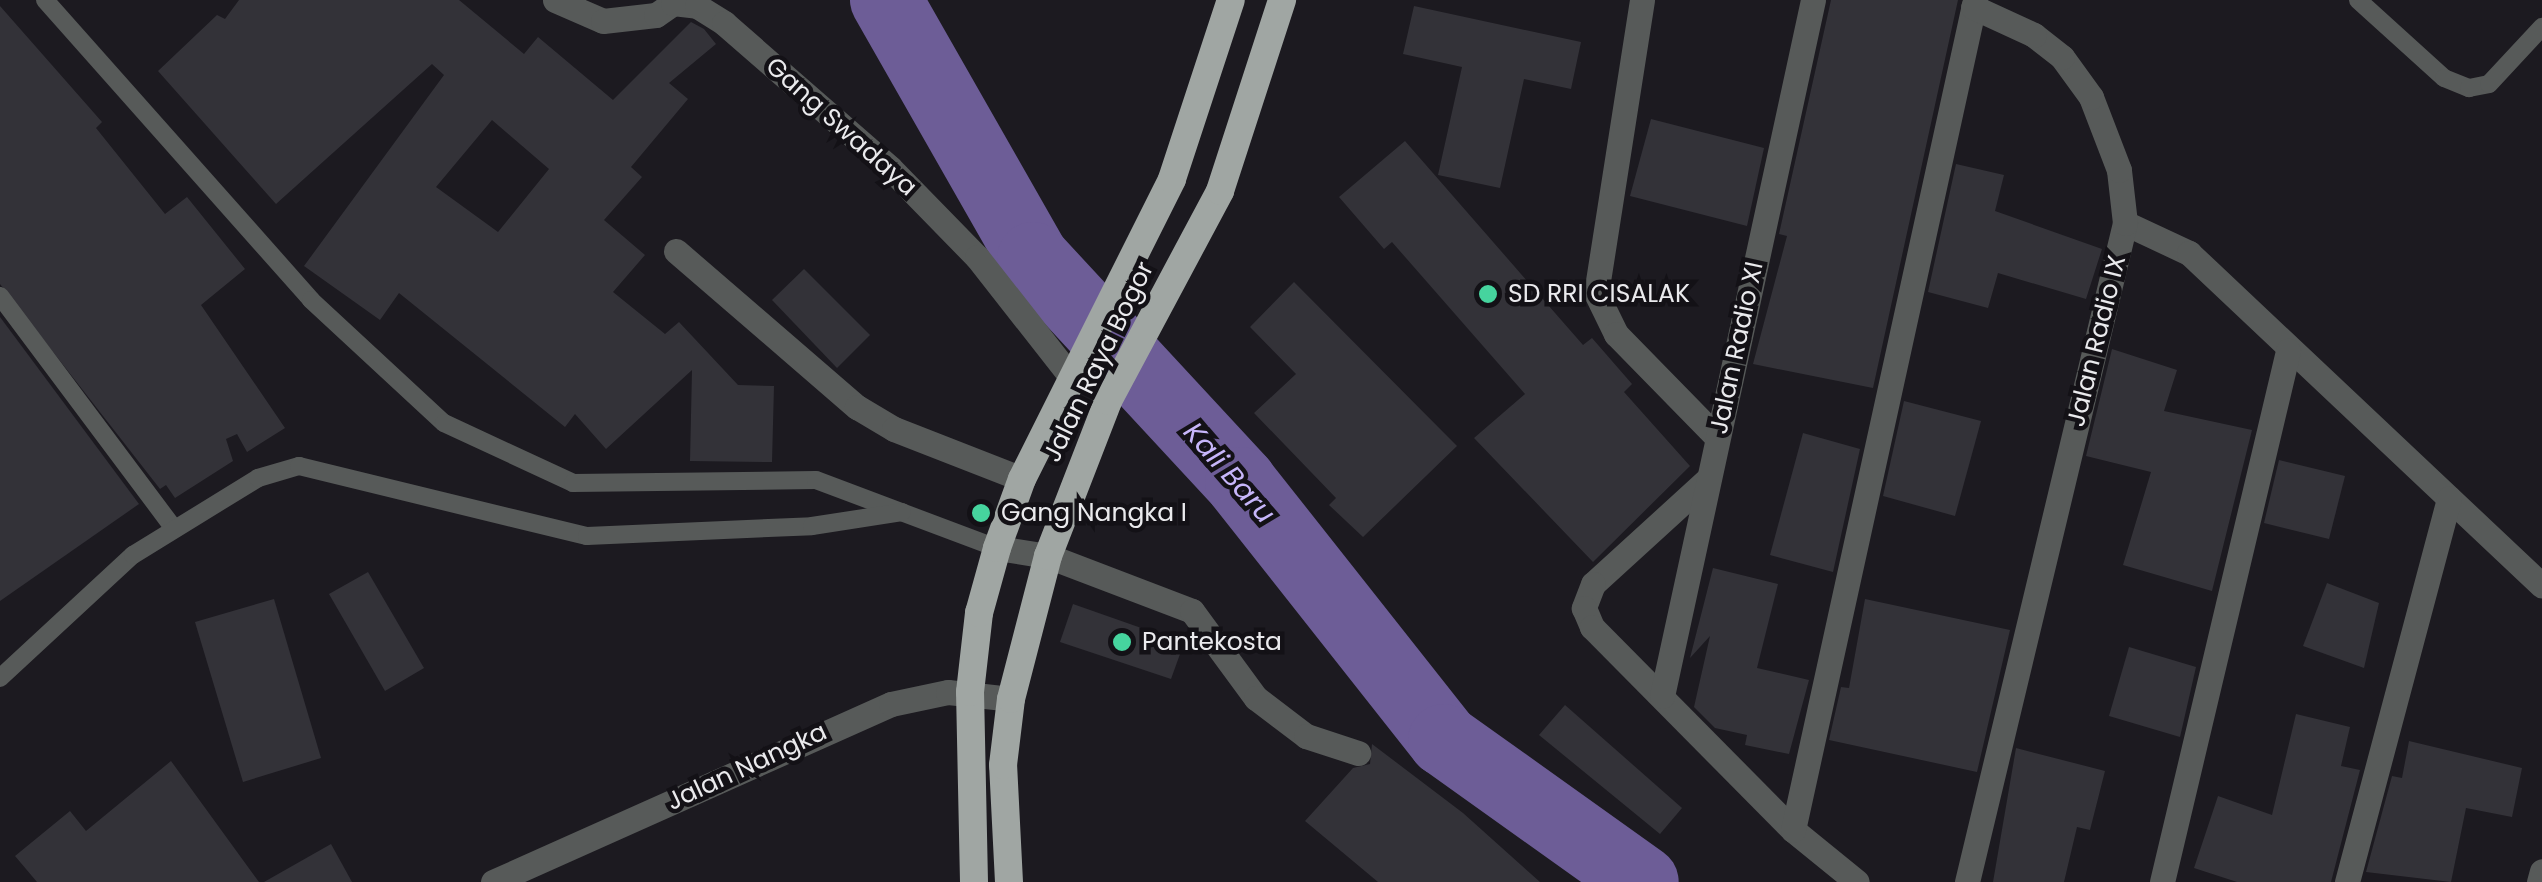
<!DOCTYPE html>
<style>
body{margin:0}
#map{position:relative;width:2542px;height:882px;overflow:hidden;background:#1c1a20;font-family:Poppins,sans-serif}
div>[style]{position:absolute}
[style*='--x']{left:calc(var(--x)*1px);top:calc(var(--y)*1px);width:calc(var(--w)*1px);rotate:calc(var(--a)*1deg)}
.river>*{height:72px;margin:-36px;padding:0 36px;transform-origin:36px;border-radius:36px;background:#6d5d97}
.building>*{inset:0;background:#333238}
.service>*{height:18px;margin:-9px;padding:0 9px;transform-origin:9px;border-radius:9px;background:#575a59}
.minor>*{height:25px;margin:-12.5px;padding:0 12.5px;transform-origin:12.5px;border-radius:12.5px;background:#575a59}
.tertiary>*{height:25px;margin:-12.5px;padding:0 12.5px;transform-origin:12.5px;border-radius:12.5px;background:#575a59}
.trunk>*{height:28px;margin:-14px;padding:0 14px;transform-origin:14px;border-radius:14px;background:#a0a6a3}
.dots>*{width:28px;height:28px;translate:-50% -50%;box-sizing:border-box;border:5px solid #131116;border-radius:50%}
span{translate:-50% -50%;white-space:nowrap;text-align:center;line-height:1.15;-webkit-text-stroke:9px #131116;paint-order:stroke}
.street-label{font-size:25px;color:#eaeaed}
.poi-label{font-size:25px;color:#eaeaed}
.left{translate:0 -50%;text-align:left}
.water-label{font-size:28px;color:#c7b6fa;font-style:italic}
</style>
<div id="map">
<div class="river">
<i style="--x:886;--y:0;--w:297;--a:60.3"></i>
<i style="--x:1033;--y:258;--w:306;--a:47.2"></i>
<i style="--x:1241;--y:483;--w:328;--a:51.7"></i>
<i style="--x:1444;--y:740;--w:244;--a:35.5"></i>
</div>
<div class="building">
<i style="clip-path:polygon(evenodd,239px 0,459px 0,524px 54px,538px 37px,613px 100px,691px 22px,704px 29px,716px 44px,669px 83px,688px 99px,631px 167px,642px 177px,604px 220px,645px 255px,613px 292px,665px 334px,679px 322px,738px 385px,774px 386px,772px 462px,690px 461px,692px 370px,606px 449px,575px 414px,565px 427px,399px 293px,380px 320px,304px 266px,444px 75px,432px 64px,276px 204px,158px 71px,217px 15px,225px 19px,239px 0,492px 120px,549px 169px,498px 232px,436px 187px,492px 120px)"></i>
<i style="clip-path:polygon(1831px 0,1958px 0,1873px 388px,1753px 364px,1787px 236px,1779px 234px)"></i>
<i style="clip-path:polygon(0 6px,102px 122px,96px 128px,165px 214px,187px 197px,245px 269px,201px 305px,285px 428px,247px 452px,237px 434px,226px 439px,233px 461px,175px 498px,166px 485px,160px 489px,0 284px)"></i>
<i style="clip-path:polygon(1414px 6px,1581px 42px,1571px 89px,1524px 79px,1500px 188px,1438px 175px,1462px 67px,1403px 54px)"></i>
<i style="clip-path:polygon(1651px 119px,1764px 148px,1747px 226px,1630px 196px)"></i>
<i style="clip-path:polygon(1405px 141px,1583px 345px,1592px 338px,1632px 384px,1624px 392px,1690px 466px,1593px 562px,1474px 438px,1525px 394px,1392px 242px,1384px 249px,1339px 197px)"></i>
<i style="clip-path:polygon(1956px 164px,2004px 175px,1995px 211px,2102px 249px,2086px 299px,1998px 273px,1988px 308px,1928px 292px)"></i>
<i style="clip-path:polygon(804px 269px,870px 335px,837px 368px,772px 300px)"></i>
<i style="clip-path:polygon(1294px 282px,1457px 446px,1363px 537px,1329px 505px,1336px 498px,1254px 413px,1296px 374px,1250px 327px)"></i>
<i style="clip-path:polygon(0 317px,139px 504px,0 601px)"></i>
<i style="clip-path:polygon(2112px 349px,2177px 370px,2164px 411px,2252px 430px,2212px 591px,2123px 565px,2151px 472px,2086px 456px)"></i>
<i style="clip-path:polygon(1904px 401px,1981px 421px,1955px 516px,1883px 496px)"></i>
<i style="clip-path:polygon(1803px 433px,1860px 449px,1833px 572px,1770px 555px)"></i>
<i style="clip-path:polygon(2279px 460px,2345px 476px,2329px 539px,2264px 523px)"></i>
<i style="clip-path:polygon(1713px 568px,1778px 584px,1757px 668px,1809px 680px,1789px 754px,1745px 745px,1747px 735px,1715px 728px,1694px 707px,1710px 636px,1690px 658px)"></i>
<i style="clip-path:polygon(368px 572px,424px 668px,385px 691px,329px 594px)"></i>
<i style="clip-path:polygon(2327px 583px,2379px 603px,2364px 668px,2303px 646px)"></i>
<i style="clip-path:polygon(274px 599px,321px 758px,243px 782px,195px 622px)"></i>
<i style="clip-path:polygon(1865px 599px,2010px 630px,1977px 772px,1829px 740px,1841px 687px,1849px 688px)"></i>
<i style="clip-path:polygon(1073px 604px,1184px 643px,1171px 679px,1060px 642px)"></i>
<i style="clip-path:polygon(2129px 647px,2196px 667px,2180px 737px,2109px 716px)"></i>
<i style="clip-path:polygon(1565px 705px,1682px 808px,1660px 834px,1539px 735px)"></i>
<i style="clip-path:polygon(2296px 714px,2350px 727px,2341px 766px,2360px 770px,2331px 882px,2237px 882px,2194px 868px,2218px 796px,2272px 815px)"></i>
<i style="clip-path:polygon(2409px 741px,2522px 768px,2512px 817px,2466px 808px,2451px 882px,2366px 872px,2392px 776px,2402px 778px)"></i>
<i style="clip-path:polygon(1372px 744px,1463px 813px,1540px 882px,1378px 882px,1305px 821px,1353px 768px,1370px 764px)"></i>
<i style="clip-path:polygon(2016px 748px,2105px 771px,2090px 830px,2077px 827px,2064px 882px,1993px 882px)"></i>
<i style="clip-path:polygon(171px 761px,259px 882px,37px 882px,15px 856px,70px 811px,86px 831px)"></i>
<i style="clip-path:polygon(331px 844px,352px 882px,264px 882px)"></i>
</div>
<div class="service">
<i style="--x:45;--y:0;--w:401;--a:48.4"></i>
<i style="--x:311;--y:300;--w:181;--a:42.8"></i>
<i style="--x:444;--y:423;--w:142;--a:24.9"></i>
<i style="--x:573;--y:483;--w:243;--a:-0.7"></i>
<i style="--x:816;--y:480;--w:193;--a:20.6"></i>
<i style="--x:2358;--y:0;--w:116;--a:42.2"></i>
<i style="--x:2444;--y:78;--w:27;--a:22"></i>
<i style="--x:2469;--y:88;--w:20;--a:-11"></i>
<i style="--x:2489;--y:84;--w:78;--a:-47.1"></i>
<i style="--x:0;--y:296;--w:291;--a:53.2"></i>
<i style="--x:0;--y:678;--w:181;--a:-42.8"></i>
<i style="--x:133;--y:555;--w:147;--a:-31.6"></i>
<i style="--x:258;--y:478;--w:43;--a:-16.3"></i>
<i style="--x:299;--y:466;--w:296;--a:13.7"></i>
<i style="--x:587;--y:536;--w:225;--a:-2.5"></i>
<i style="--x:812;--y:526;--w:91;--a:-8.8"></i>
</div>
<div class="minor">
<i style="--x:555;--y:0;--w:52;--a:23.6"></i>
<i style="--x:603;--y:21;--w:53;--a:-6.5"></i>
<i style="--x:656;--y:15;--w:21;--a:-35"></i>
<i style="--x:673;--y:3;--w:24;--a:7"></i>
<i style="--x:697;--y:6;--w:32;--a:32"></i>
<i style="--x:724;--y:23;--w:220;--a:41.1"></i>
<i style="--x:890;--y:168;--w:124;--a:45.7"></i>
<i style="--x:977;--y:257;--w:152;--a:51.9"></i>
<i style="--x:1642;--y:0;--w:297;--a:98.9"></i>
<i style="--x:1596;--y:293;--w:46;--a:64"></i>
<i style="--x:1616;--y:334;--w:144;--a:45.6"></i>
<i style="--x:2125;--y:223;--w:71;--a:25.1"></i>
<i style="--x:2189;--y:253;--w:485;--a:43.3"></i>
<i style="--x:676;--y:251;--w:239;--a:40.8"></i>
<i style="--x:857;--y:407;--w:43;--a:30.7"></i>
<i style="--x:894;--y:429;--w:137;--a:21.3"></i>
<i style="--x:1707;--y:480;--w:154;--a:137.6"></i>
<i style="--x:1593;--y:584;--w:26;--a:111"></i>
<i style="--x:1584;--y:608;--w:21;--a:67"></i>
<i style="--x:1592;--y:627;--w:286;--a:45.3"></i>
<i style="--x:1793;--y:830;--w:82;--a:39.1"></i>
<i style="--x:997;--y:548;--w:52;--a:8.9"></i>
<i style="--x:1048;--y:556;--w:154;--a:20.9"></i>
<i style="--x:1192;--y:611;--w:108;--a:53.7"></i>
<i style="--x:1256;--y:698;--w:63;--a:37.2"></i>
<i style="--x:1306;--y:736;--w:55;--a:18.1"></i>
<i style="--x:1662;--y:696;--w:712;--a:-77.76"></i>
<i style="--x:1793;--y:830;--w:850;--a:-77.63"></i>
<i style="--x:1967;--y:882;--w:678;--a:-76.52"></i>
<i style="--x:2125;--y:223;--w:53;--a:-96.5"></i>
<i style="--x:2119;--y:170;--w:78;--a:-111"></i>
<i style="--x:2091;--y:97;--w:49;--a:-125.9"></i>
<i style="--x:2062;--y:57;--w:36;--a:-142"></i>
<i style="--x:2034;--y:35;--w:67;--a:-155.3"></i>
<i style="--x:2162;--y:882;--w:546;--a:-76.65"></i>
<i style="--x:2347;--y:882;--w:397;--a:-75.1"></i>
<i style="--x:2539;--y:882;--w:11;--a:-75"></i>
</div>
<div class="tertiary">
<i style="--x:493;--y:882;--w:436;--a:-24.1"></i>
<i style="--x:891;--y:704;--w:58;--a:-11.9"></i>
<i style="--x:948;--y:692;--w:63;--a:6.3"></i>
</div>
<div class="trunk">
<i style="--x:974;--y:882;--w:190;--a:-91.2"></i>
<i style="--x:970;--y:692;--w:80;--a:-83.5"></i>
<i style="--x:979;--y:613;--w:67;--a:-74.5"></i>
<i style="--x:997;--y:548;--w:73;--a:-70.1"></i>
<i style="--x:1022;--y:479;--w:335;--a:-63.4"></i>
<i style="--x:1172;--y:179;--w:188;--a:-71.8"></i>
<i style="--x:1009;--y:882;--w:117;--a:-92.9"></i>
<i style="--x:1003;--y:765;--w:66;--a:-83.1"></i>
<i style="--x:1011;--y:699;--w:148;--a:-75.5"></i>
<i style="--x:1048;--y:556;--w:166;--a:-68.8"></i>
<i style="--x:1108;--y:401;--w:238;--a:-61.9"></i>
<i style="--x:1220;--y:191;--w:201;--a:-72"></i>
</div>
<div class="dots">
<i style="left:1488px;top:294px;background:#46d49e"></i>
<i style="left:981px;top:513px;background:#46d49e"></i>
<i style="left:1122px;top:642px;background:#46d49e"></i>
</div>
<div class="street-label">
<span style="left:841px;top:127px;rotate:42deg">Gang Swadaya</span>
<span style="left:2097px;top:341px;rotate:-76deg">Jalan Radio IX</span>
<span style="left:1737px;top:348px;rotate:-78deg">Jalan Radio XI</span>
<span style="left:1099px;top:362px;rotate:-64deg">Jalan Raya Bogor</span>
<span style="left:747px;top:767px;rotate:-25deg">Jalan Nangka</span>
</div>
<div class="poi-label">
<span class="left" style="left:1508px;top:294px">SD RRI CISALAK</span>
<span class="left" style="left:1001px;top:513px">Gang Nangka I</span>
<span class="left" style="left:1142px;top:642px">Pantekosta</span>
</div>
<div class="water-label">
<span style="left:1229px;top:473px;rotate:49deg">Kali Baru</span>
</div>
</div>
